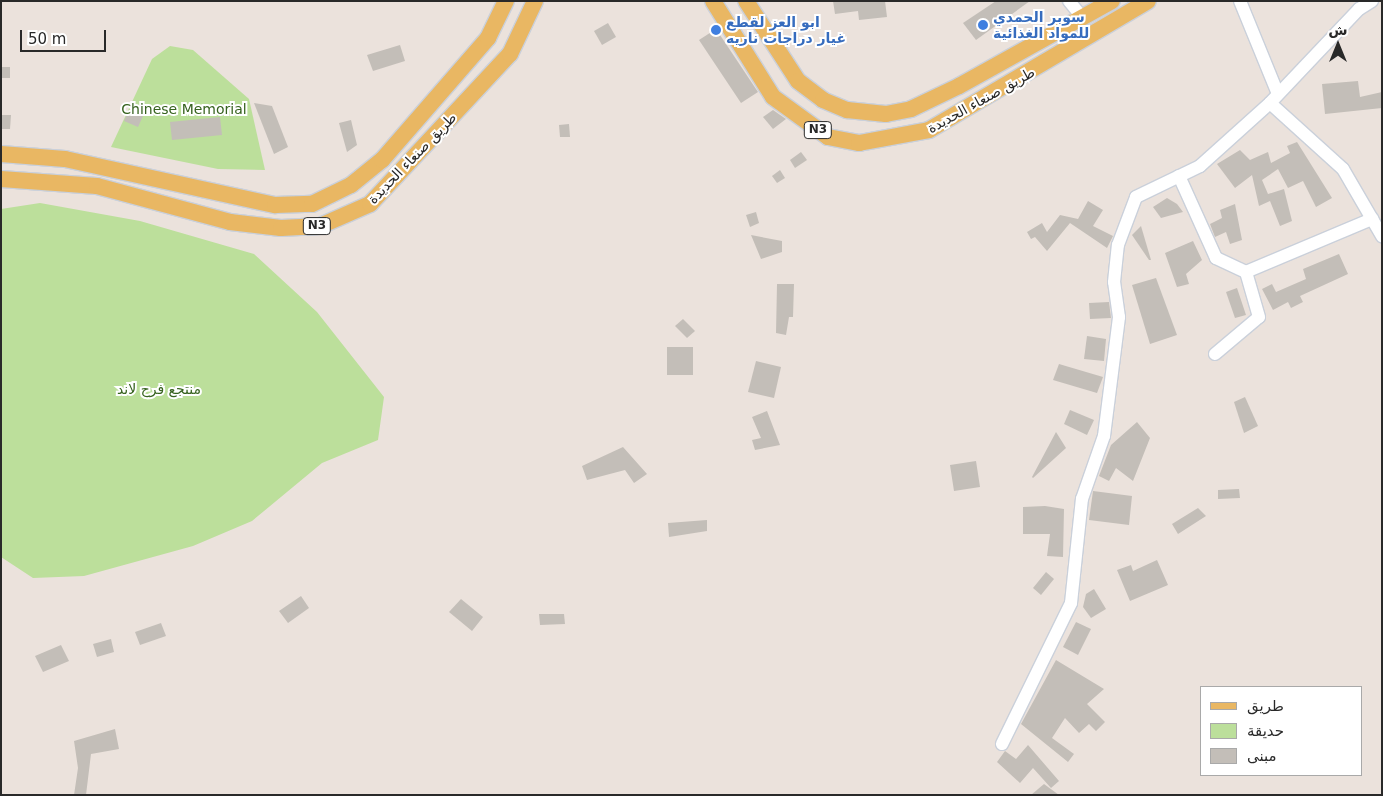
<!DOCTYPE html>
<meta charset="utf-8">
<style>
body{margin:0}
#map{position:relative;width:1383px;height:796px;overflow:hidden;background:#ebe2dc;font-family:"DejaVu Sans","Noto Naskh Arabic",sans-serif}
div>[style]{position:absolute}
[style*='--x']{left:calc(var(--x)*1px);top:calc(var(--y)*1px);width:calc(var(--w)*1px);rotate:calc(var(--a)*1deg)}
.green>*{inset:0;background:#bcdf9b}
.building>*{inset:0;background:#c3beb8}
.roads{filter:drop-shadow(1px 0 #cad0da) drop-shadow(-1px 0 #cad0da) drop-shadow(0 1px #cad0da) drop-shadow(0 -1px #cad0da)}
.minor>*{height:12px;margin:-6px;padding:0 6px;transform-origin:6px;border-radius:6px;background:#fff}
.major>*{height:16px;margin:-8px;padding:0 8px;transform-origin:8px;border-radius:8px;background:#e9b763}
.dots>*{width:14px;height:14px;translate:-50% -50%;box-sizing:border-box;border:2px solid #fff;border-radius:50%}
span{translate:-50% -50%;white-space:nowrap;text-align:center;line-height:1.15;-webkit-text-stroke:4px #fff;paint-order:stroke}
.shield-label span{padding:1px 4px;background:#fff;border:1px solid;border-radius:4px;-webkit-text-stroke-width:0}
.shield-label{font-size:12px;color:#292929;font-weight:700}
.shop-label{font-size:14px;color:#366cbe;font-weight:700}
.left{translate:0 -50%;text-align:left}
.street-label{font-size:14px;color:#292929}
.park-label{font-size:14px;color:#36621e}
.frame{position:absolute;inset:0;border:2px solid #292929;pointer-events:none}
.legend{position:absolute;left:1200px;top:686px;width:162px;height:90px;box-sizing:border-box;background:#fff;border:1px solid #a9a9a9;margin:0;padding:6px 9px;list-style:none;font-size:15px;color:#292929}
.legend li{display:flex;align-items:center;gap:10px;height:25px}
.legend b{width:25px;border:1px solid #a9a9a9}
.north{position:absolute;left:1313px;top:20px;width:50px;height:50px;-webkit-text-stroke:4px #fff;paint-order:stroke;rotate:0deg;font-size:14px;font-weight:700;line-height:20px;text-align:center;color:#292929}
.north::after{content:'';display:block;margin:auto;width:18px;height:22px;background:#292929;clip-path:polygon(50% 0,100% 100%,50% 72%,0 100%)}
.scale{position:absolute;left:20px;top:30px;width:86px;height:22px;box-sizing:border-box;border:2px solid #292929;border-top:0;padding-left:6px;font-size:15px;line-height:18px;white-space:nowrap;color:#292929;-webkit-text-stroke:4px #fff;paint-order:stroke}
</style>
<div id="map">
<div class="green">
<i style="clip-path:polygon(170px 46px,193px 50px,249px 99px,265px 170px,218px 169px,111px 147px,152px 59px)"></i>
<i style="clip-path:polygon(40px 203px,140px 221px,254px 254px,317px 312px,384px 397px,378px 440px,322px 463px,252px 521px,193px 546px,84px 576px,33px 578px,1px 557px,1px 209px)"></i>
</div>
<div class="building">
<i style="clip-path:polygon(833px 1px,885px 1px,887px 17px,859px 20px,858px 11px,835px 14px)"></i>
<i style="clip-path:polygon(996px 1px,1030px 1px,976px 40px,963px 23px)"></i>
<i style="clip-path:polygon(608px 23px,616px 37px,602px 45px,594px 31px)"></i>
<i style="clip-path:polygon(716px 29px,758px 92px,741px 103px,699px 40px)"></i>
<i style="clip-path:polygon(400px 45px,405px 61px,373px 71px,367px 55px)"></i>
<i style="clip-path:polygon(1px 67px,10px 67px,10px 78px,1px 78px)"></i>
<i style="clip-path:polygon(1358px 81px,1360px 97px,1382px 92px,1382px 108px,1325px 114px,1322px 84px)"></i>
<i style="clip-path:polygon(254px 103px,272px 106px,288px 147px,274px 154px)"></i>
<i style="clip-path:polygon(129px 110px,143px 116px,138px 127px,124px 121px)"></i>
<i style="clip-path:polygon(773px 110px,786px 119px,773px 129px,763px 117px)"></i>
<i style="clip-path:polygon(1px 115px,11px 115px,10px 129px,1px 129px)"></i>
<i style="clip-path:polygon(220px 117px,222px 135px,172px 140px,170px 122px)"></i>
<i style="clip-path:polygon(351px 120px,357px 145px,347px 152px,339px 123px)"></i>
<i style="clip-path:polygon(569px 124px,570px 137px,560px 137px,559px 125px)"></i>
<i style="clip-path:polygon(1297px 142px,1332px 198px,1316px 207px,1303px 181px,1288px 188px,1278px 169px,1262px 180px,1268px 194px,1284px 189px,1292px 221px,1280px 226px,1270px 201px,1259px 206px,1252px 175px,1235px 188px,1217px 164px,1240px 150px,1250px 160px,1268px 152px,1271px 163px,1290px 153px,1287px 146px)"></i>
<i style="clip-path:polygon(801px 152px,807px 160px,795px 168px,790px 160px)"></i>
<i style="clip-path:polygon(780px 170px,785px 178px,777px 183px,772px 176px)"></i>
<i style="clip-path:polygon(1167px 198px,1177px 204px,1183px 212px,1161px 218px,1153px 207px)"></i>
<i style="clip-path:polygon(1088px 201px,1103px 210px,1093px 226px,1113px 236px,1107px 248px,1070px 223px,1047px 251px,1035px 237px,1031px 239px,1027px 232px,1042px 223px,1047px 232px,1060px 215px,1078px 219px)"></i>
<i style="clip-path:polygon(1235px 204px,1242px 240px,1230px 244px,1226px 232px,1215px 237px,1210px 224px,1222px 218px,1220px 210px)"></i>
<i style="clip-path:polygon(756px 212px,759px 223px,750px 227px,746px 215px)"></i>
<i style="clip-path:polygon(1141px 226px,1151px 260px,1149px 260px,1132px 235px)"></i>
<i style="clip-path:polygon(751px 235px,782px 241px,782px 252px,761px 259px)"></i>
<i style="clip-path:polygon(1193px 241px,1202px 260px,1186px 274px,1189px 284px,1177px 287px,1165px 253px)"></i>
<i style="clip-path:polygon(1339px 254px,1348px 274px,1300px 296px,1303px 302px,1291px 308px,1288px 302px,1273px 310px,1262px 289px,1272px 284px,1276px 292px,1306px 279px,1303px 269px)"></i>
<i style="clip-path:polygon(1156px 278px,1177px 335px,1150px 344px,1132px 285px)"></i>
<i style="clip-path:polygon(777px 284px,794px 284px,793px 317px,789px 317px,786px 335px,776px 333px)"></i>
<i style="clip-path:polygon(1237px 288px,1246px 315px,1235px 318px,1226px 292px)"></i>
<i style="clip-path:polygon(1109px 302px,1111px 318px,1090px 319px,1089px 303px)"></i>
<i style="clip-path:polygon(683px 319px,695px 331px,687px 338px,675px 326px)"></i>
<i style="clip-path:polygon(1087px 336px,1106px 339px,1104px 361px,1084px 359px)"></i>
<i style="clip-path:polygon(667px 347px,693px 347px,693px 375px,667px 375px)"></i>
<i style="clip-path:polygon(756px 361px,781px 367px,774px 398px,748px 392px)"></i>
<i style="clip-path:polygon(1059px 364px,1103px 377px,1097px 393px,1053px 380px)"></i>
<i style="clip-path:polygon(1245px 397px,1258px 426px,1244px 433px,1234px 402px)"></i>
<i style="clip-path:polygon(1070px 410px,1094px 420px,1087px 435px,1064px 424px)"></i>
<i style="clip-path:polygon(767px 411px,780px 445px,755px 450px,752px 440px,761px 438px,752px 417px)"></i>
<i style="clip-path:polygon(1137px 422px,1150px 438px,1133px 481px,1116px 468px,1109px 481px,1099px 476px,1111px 445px)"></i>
<i style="clip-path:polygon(1056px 432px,1066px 448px,1033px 478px,1032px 477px)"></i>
<i style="clip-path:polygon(623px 447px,647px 474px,634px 483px,625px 470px,587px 480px,582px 466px)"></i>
<i style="clip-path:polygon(976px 461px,980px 487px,954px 491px,950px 465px)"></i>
<i style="clip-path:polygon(1239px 489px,1240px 498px,1218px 499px,1218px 490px)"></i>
<i style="clip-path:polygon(1093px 491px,1132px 496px,1129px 525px,1089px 520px)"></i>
<i style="clip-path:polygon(1045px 506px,1064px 509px,1063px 557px,1047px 556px,1050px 534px,1023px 534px,1023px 507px)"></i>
<i style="clip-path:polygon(1198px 508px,1206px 516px,1178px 534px,1172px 524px)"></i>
<i style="clip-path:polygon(707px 520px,707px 531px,669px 537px,668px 523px)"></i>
<i style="clip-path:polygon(1157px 560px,1168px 585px,1130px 601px,1117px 570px,1131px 565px,1133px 571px)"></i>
<i style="clip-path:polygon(1046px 572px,1054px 579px,1041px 595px,1033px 588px)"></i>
<i style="clip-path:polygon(1094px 589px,1106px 609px,1091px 618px,1083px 607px,1086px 594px)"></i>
<i style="clip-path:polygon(301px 596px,309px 608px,288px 623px,279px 611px)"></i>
<i style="clip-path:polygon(461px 599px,483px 617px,472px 631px,449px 612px)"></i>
<i style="clip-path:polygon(539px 614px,564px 614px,565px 624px,540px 625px)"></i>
<i style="clip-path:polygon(1076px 622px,1091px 629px,1078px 655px,1063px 647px)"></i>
<i style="clip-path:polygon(161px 623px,166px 636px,140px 645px,135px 632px)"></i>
<i style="clip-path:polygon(111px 639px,114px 652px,97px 657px,93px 644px)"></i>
<i style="clip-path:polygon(61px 645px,69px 661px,43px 672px,35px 656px)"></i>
<i style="clip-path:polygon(1056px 660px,1104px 689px,1087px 704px,1105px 722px,1096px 731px,1089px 724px,1079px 733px,1065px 718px,1052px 738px,1074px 754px,1068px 762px,1021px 724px)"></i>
<i style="clip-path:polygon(115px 729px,119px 749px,91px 754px,86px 795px,74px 795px,78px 768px,74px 741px)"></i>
<i style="clip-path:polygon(1028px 745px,1059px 781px,1051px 788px,1033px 768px,1020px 783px,997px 762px,1005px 751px,1016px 759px)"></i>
<i style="clip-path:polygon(1044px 784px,1059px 795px,1031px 795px)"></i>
</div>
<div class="roads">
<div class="minor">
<i style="--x:1069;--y:1;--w:21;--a:51"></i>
<i style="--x:1240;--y:1;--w:100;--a:67.8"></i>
<i style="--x:1372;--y:1;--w:15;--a:148"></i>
<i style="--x:1359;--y:9;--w:129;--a:133.4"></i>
<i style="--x:1270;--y:103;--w:98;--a:42.1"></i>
<i style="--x:1343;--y:169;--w:78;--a:59.8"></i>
<i style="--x:1179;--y:176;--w:90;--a:65.7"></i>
<i style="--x:1216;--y:258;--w:33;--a:25"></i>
<i style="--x:1215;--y:354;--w:57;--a:-40.1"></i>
<i style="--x:1259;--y:317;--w:47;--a:-106.1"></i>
<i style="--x:1246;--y:272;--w:137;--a:-22.8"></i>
<i style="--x:1002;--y:744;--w:157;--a:-63.9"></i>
<i style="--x:1071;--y:603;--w:105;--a:-84"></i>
<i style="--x:1082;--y:499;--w:67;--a:-70.8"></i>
<i style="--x:1104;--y:436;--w:120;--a:-82.8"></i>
<i style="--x:1119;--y:317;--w:35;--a:-98"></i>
<i style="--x:1114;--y:282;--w:37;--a:-84"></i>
<i style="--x:1118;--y:245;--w:51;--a:-69.4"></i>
<i style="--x:1136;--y:197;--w:71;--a:-25.8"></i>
<i style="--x:1200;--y:166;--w:94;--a:-42"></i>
</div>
<div class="major">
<i style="--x:713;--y:1;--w:113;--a:58"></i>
<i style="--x:773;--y:97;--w:68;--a:36"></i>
<i style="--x:828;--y:137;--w:32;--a:11"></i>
<i style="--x:859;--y:143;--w:71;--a:-10.5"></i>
<i style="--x:929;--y:130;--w:254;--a:-30.5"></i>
<i style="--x:746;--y:1;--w:95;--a:57"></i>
<i style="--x:798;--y:81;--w:31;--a:37"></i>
<i style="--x:823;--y:100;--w:26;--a:23"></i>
<i style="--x:847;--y:110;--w:39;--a:6"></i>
<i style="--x:886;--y:114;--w:25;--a:-11"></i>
<i style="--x:911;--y:109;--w:53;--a:-25.6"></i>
<i style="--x:959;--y:86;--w:175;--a:-29.1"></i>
<i style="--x:1;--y:154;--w:64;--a:4.5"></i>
<i style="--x:65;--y:159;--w:215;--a:12.4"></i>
<i style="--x:275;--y:205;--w:37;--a:-2"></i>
<i style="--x:312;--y:204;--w:43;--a:-26"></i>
<i style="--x:351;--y:185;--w:40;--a:-39"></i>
<i style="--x:382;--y:160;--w:162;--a:-49"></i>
<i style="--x:488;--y:38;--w:41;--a:-64.1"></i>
<i style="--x:1;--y:179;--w:96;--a:4.2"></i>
<i style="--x:97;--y:186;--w:138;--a:15.1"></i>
<i style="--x:230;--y:222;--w:51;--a:6.7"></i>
<i style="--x:281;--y:228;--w:39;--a:-3"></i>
<i style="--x:320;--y:226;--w:55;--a:-23.7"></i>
<i style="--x:370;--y:204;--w:205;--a:-47"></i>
<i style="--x:510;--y:54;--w:59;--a:-64.7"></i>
</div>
</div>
<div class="dots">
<i style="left:983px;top:25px;background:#3f7fe0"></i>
<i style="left:716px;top:30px;background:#3f7fe0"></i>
</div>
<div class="shield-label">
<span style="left:818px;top:130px">N3</span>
<span style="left:317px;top:226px">N3</span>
</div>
<div class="shop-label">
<span class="left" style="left:993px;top:25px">سوبر الحمدي<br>للمواد الغذائية</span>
<span class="left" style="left:726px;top:30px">ابو العز لقطع<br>غيار دراجات ناريه</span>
</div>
<div class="street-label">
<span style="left:981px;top:100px;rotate:-29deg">طريق صنعاء الحديدة</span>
<span style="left:412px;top:158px;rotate:-46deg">طريق صنعاء الحديدة</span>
</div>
<div class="park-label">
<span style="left:184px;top:109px">Chinese Memorial</span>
<span style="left:159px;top:389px">منتجع فرح لاند</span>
</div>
<div class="frame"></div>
<ul class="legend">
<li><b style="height:6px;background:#e9b763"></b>طريق</li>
<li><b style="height:14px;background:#bcdf9b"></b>حديقة</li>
<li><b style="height:14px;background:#c3beb8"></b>مبنى</li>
</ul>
<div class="north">ش</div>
<div class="scale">50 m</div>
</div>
